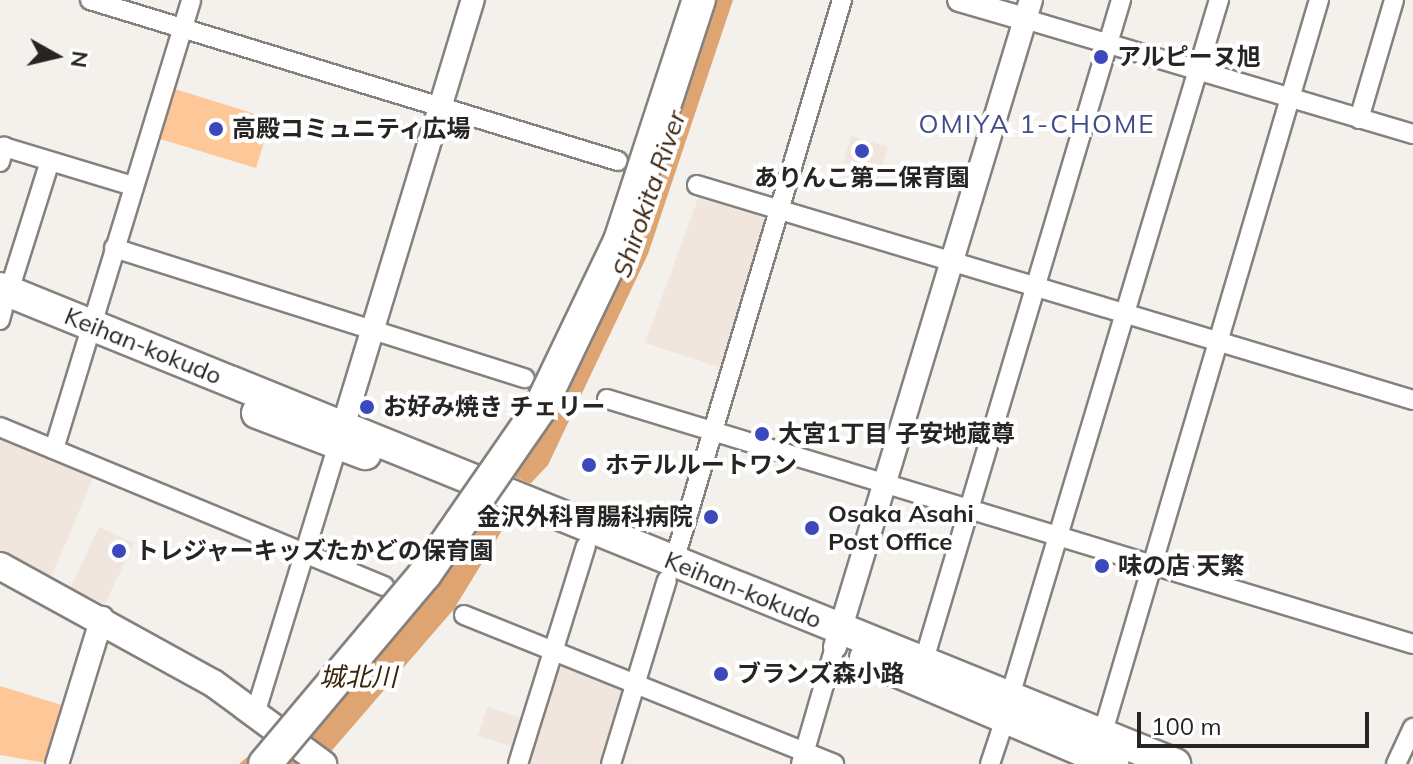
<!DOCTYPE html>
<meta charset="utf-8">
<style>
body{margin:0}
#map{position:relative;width:1413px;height:764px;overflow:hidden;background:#f4f1ed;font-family:Mulish,"Noto Sans JP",sans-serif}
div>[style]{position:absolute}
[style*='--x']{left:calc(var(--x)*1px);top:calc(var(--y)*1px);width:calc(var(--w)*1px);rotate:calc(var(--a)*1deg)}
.built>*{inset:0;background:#f0e6dd}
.green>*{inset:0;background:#fec797}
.water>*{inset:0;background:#dea471}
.pier>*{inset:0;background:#f4f1ed}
.roads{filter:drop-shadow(2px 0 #84817e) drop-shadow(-2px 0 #84817e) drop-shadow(0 2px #84817e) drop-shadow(0 -2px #84817e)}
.minor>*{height:18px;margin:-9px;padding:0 9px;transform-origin:9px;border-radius:9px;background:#fff}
.tertiary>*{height:22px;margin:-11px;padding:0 11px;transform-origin:11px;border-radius:11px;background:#fff}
.secondary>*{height:26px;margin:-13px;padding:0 13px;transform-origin:13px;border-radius:13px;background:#fff}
.trunk>*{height:30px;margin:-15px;padding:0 15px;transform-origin:15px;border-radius:15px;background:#fff}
.bridges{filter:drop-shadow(2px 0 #84817e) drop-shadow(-2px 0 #84817e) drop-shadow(0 2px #84817e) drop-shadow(0 -2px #84817e)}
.motorway-bridge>*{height:32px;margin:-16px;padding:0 16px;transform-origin:16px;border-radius:16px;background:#fff}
.dots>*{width:22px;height:22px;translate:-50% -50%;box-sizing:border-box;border:4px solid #fff;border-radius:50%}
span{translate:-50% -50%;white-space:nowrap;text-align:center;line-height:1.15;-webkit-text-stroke:8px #fff;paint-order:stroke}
.poi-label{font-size:24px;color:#262524;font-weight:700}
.left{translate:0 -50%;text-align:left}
.right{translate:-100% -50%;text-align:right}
.street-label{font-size:24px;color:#262524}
.neighbourhood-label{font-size:26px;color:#404d89;letter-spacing:2px}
.water-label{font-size:26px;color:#3b230c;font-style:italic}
.north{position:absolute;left:16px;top:16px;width:80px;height:80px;-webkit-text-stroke:6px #fff;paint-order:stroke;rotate:98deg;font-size:22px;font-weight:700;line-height:32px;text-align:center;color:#262524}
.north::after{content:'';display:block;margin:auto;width:28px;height:36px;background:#262524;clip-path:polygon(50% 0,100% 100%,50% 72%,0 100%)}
.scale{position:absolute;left:1137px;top:712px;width:232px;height:36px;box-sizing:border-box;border:4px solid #262524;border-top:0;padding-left:10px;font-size:24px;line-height:28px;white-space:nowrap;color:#262524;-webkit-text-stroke:6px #fff;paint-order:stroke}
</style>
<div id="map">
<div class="built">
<i style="clip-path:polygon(851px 136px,888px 147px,876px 186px,840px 176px)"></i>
<i style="clip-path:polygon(700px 193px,773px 215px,725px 369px,645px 343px)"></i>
<i style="clip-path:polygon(0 433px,96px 471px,51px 578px,0 552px)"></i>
<i style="clip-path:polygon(99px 527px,134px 543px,105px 604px,70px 588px)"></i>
<i style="clip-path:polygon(555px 663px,628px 692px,606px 764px,525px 764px)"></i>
<i style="clip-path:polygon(487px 707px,525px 719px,517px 748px,478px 736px)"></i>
</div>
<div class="green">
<i style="clip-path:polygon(175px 89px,271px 119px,256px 168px,160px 139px)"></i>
<i style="clip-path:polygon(0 686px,68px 707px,51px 764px,0 755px)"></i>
</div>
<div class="water">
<i style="clip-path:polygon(688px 0,733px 0,648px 254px,548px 465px,531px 483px,454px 609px,328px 755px,318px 764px,239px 764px,269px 739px,290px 707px,438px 544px,586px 303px)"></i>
</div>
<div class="pier">
<i style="clip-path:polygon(483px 464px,534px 485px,505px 533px,453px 512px)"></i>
</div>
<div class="roads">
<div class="minor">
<i style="--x:90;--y:0;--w:552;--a:16.96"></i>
<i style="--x:1025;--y:19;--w:405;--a:16.5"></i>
<i style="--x:1359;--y:119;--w:124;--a:-73.6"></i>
<i style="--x:0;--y:162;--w:16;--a:-75"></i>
<i style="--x:4;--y:147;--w:135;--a:16.8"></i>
<i style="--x:697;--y:185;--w:748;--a:16.71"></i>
<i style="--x:114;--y:248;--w:431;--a:17.6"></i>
<i style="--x:9;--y:291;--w:136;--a:-72.5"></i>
<i style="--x:0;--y:320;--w:11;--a:-75"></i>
<i style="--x:607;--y:399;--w:842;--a:16.91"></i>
<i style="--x:0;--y:427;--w:416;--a:22.5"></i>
<i style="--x:54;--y:449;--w:469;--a:-73"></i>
<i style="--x:674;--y:561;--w:586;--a:-73.33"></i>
<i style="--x:464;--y:615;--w:399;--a:21.9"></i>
<i style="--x:924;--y:660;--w:689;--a:-73.38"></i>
<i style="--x:1010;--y:696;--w:727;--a:-73.29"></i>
<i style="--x:255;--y:714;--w:282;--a:-72.9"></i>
<i style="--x:1100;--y:742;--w:774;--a:-73.56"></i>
<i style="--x:518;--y:764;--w:228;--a:-72.7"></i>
<i style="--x:611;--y:764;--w:192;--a:-73.1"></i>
<i style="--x:801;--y:764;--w:122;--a:-73.8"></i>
<i style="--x:990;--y:764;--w:47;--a:-71.6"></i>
<i style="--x:1396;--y:764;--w:40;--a:-65"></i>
</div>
<div class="tertiary">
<i style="--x:959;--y:0;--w:69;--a:16.1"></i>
<i style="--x:339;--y:440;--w:460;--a:-73.1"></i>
<i style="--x:835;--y:647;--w:676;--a:-73.15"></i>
<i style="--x:57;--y:764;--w:153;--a:-72.9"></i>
</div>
<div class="secondary">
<i style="--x:0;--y:566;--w:243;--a:28.8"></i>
<i style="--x:213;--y:683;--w:137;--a:36.4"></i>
</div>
<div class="trunk">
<i style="--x:0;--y:288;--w:1268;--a:22.05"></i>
<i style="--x:257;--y:413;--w:116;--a:20.8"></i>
<i style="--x:865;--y:658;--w:270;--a:23.1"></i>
</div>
</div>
<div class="bridges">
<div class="motorway-bridge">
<i style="--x:265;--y:764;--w:248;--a:-49.9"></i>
<i style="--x:425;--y:574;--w:202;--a:-55.3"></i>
<i style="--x:540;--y:408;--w:185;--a:-64.4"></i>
<i style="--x:620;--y:241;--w:254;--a:-71.9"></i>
</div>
</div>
<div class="dots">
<i style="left:1101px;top:57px;background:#3c49bd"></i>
<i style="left:216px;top:129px;background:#3c49bd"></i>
<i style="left:862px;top:151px;background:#3c49bd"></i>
<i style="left:367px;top:407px;background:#3c49bd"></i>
<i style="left:762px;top:434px;background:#3c49bd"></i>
<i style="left:589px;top:465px;background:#3c49bd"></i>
<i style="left:711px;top:517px;background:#3c49bd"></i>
<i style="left:812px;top:528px;background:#3c49bd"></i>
<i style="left:119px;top:551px;background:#3c49bd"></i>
<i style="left:1102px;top:566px;background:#3c49bd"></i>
<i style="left:721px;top:674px;background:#3c49bd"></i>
</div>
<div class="poi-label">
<span class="left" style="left:1117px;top:57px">アルピーヌ旭</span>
<span class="left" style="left:232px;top:129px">高殿コミュニティ広場</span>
<span style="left:862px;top:178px">ありんこ第二保育園</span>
<span class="left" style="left:383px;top:407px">お好み焼き チェリー</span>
<span class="left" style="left:778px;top:434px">大宮1丁目 子安地蔵尊</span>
<span class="left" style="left:605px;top:465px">ホテルルートワン</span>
<span class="left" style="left:828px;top:528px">Osaka Asahi<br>Post Office</span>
<span class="right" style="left:693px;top:517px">金沢外科胃腸科病院</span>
<span class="left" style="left:135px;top:551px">トレジャーキッズたかどの保育園</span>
<span class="left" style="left:1118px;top:566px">味の店 天繁</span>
<span class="left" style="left:737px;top:674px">ブランズ森小路</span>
</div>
<div class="street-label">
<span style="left:143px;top:346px;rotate:22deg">Keihan-kokudo</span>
<span style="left:743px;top:590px;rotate:22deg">Keihan-kokudo</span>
</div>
<div class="neighbourhood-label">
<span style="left:1037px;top:124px">OMIYA 1-CHOME</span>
</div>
<div class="water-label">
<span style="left:649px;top:194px;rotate:-71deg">Shirokita River</span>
<span style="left:358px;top:677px">城北川</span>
</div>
<div class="north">N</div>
<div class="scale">100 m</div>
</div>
